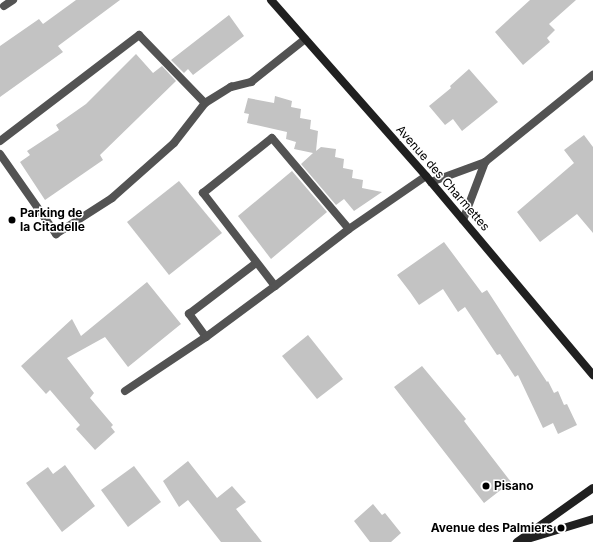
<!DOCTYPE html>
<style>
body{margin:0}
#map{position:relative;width:593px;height:542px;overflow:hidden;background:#fff;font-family:Inter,sans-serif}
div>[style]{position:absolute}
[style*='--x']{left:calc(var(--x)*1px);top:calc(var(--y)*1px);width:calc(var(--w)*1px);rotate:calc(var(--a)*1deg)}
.building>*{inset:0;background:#c3c3c3}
.lane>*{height:8px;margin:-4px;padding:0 4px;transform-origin:4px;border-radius:4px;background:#535353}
.secondary>*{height:8px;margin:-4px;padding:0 4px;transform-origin:4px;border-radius:4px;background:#202020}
.dots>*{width:11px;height:11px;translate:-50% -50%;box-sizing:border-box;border:2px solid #fff;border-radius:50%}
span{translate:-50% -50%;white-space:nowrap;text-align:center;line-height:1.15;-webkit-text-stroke:3px #fff;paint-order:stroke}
.street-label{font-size:12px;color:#000}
.poi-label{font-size:12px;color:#000;font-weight:700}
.left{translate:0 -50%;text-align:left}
.right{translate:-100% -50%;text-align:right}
</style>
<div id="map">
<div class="building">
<i style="clip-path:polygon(76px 0,120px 0,58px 46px,63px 52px,0 97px,0 46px,39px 19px,43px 24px)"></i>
<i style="clip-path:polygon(530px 0,576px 0,549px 24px,555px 30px,547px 38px,550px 42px,523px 65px,495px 32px)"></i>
<i style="clip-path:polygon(229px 15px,244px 36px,193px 75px,188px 69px,184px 73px,171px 60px)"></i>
<i style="clip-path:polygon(136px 54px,153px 73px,162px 66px,176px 81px,100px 155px,103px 160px,45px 200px,20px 162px,30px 155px,27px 151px,59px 130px,56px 125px,86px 104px)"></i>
<i style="clip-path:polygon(469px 69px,498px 102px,462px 131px,453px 119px,445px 125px,429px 106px,451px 88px,450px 86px)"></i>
<i style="clip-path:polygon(275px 96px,292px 101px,291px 107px,301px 109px,300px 118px,311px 120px,310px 129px,318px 131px,316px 151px,321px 147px,336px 149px,335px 157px,344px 159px,343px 168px,353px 170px,352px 178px,363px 180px,362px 188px,382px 192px,354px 211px,344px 199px,336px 205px,301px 164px,313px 153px,294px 149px,296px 142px,286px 139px,287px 132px,247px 123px,249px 114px,244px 113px,248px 98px,274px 103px)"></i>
<i style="clip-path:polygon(584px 135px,593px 147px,593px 233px,577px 214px,540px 242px,517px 212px,574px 163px,564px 150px)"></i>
<i style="clip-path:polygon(292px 171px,327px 212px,271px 259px,238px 216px)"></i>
<i style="clip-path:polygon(179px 181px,222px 233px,169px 275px,127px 222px)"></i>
<i style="clip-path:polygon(444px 242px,482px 293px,487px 290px,547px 382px,548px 381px,554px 393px,558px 391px,564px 405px,567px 404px,577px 425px,558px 434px,553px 423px,543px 428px,518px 375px,515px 377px,500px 354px,497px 355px,465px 307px,458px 312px,443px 289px,419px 305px,410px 292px,397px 275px)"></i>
<i style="clip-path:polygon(147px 282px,181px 324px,128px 367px,105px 337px,67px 358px,94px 393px,90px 398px,113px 425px,111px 427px,115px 432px,95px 450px,76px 429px,80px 425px,50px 390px,46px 394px,21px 366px,72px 319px,81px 336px)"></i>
<i style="clip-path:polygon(308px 335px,343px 379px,317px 399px,282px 356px)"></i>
<i style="clip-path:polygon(422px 366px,466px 419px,464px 421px,511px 482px,484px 503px,394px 387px)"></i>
<i style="clip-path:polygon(188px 461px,217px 498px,232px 486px,246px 502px,236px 509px,262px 542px,221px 542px,188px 500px,179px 507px,163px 481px)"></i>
<i style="clip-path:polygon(65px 465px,95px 506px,62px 532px,26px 483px,48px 467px,53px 474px)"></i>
<i style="clip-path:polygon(134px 466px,161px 502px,128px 527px,101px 490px)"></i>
<i style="clip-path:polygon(373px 504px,382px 515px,385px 513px,401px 533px,391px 542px,370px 542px,354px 521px)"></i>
</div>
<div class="lane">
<i style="--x:4;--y:6;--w:11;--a:-34"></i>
<i style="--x:0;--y:141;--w:175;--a:-37.3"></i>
<i style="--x:139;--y:35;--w:95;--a:45.9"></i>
<i style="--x:0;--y:154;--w:98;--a:55"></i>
<i style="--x:56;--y:234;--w:67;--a:-32.7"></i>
<i style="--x:112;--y:198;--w:83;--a:-41.6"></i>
<i style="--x:174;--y:143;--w:51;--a:-52.2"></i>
<i style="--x:205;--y:103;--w:31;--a:-32"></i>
<i style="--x:231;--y:87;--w:21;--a:-14"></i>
<i style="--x:251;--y:82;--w:69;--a:-38.5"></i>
<i style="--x:431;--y:182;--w:58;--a:-20.3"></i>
<i style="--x:485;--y:162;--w:139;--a:-38.9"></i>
<i style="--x:463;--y:220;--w:62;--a:-69.2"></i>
<i style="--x:275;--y:286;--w:118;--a:-127.7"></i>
<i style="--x:203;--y:193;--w:88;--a:-38.6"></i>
<i style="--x:272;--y:138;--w:119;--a:49.8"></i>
<i style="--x:206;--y:337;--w:29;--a:-126"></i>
<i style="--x:189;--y:314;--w:84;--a:-37.3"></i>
<i style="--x:125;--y:391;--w:97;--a:-33.7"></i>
<i style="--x:206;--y:337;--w:86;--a:-36.5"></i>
<i style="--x:275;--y:286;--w:93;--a:-37.6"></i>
<i style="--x:349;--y:229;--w:93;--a:-34.5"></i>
</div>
<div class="secondary">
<i style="--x:271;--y:0;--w:235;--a:48.6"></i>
<i style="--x:426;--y:176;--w:260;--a:50"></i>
<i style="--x:524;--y:540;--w:72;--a:-16.9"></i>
<i style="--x:517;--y:542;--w:93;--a:-35.4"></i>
</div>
<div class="dots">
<i style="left:12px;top:220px;background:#000"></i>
<i style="left:486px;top:486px;background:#000"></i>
<i style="left:561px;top:528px;background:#000"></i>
</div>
<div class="street-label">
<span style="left:443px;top:178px;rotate:49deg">Avenue des Charmettes</span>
</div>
<div class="poi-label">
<span class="left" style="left:20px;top:220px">Parking de<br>la Citadelle</span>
<span class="left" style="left:494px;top:486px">Pisano</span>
<span class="right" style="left:553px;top:528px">Avenue des Palmiers</span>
</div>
</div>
